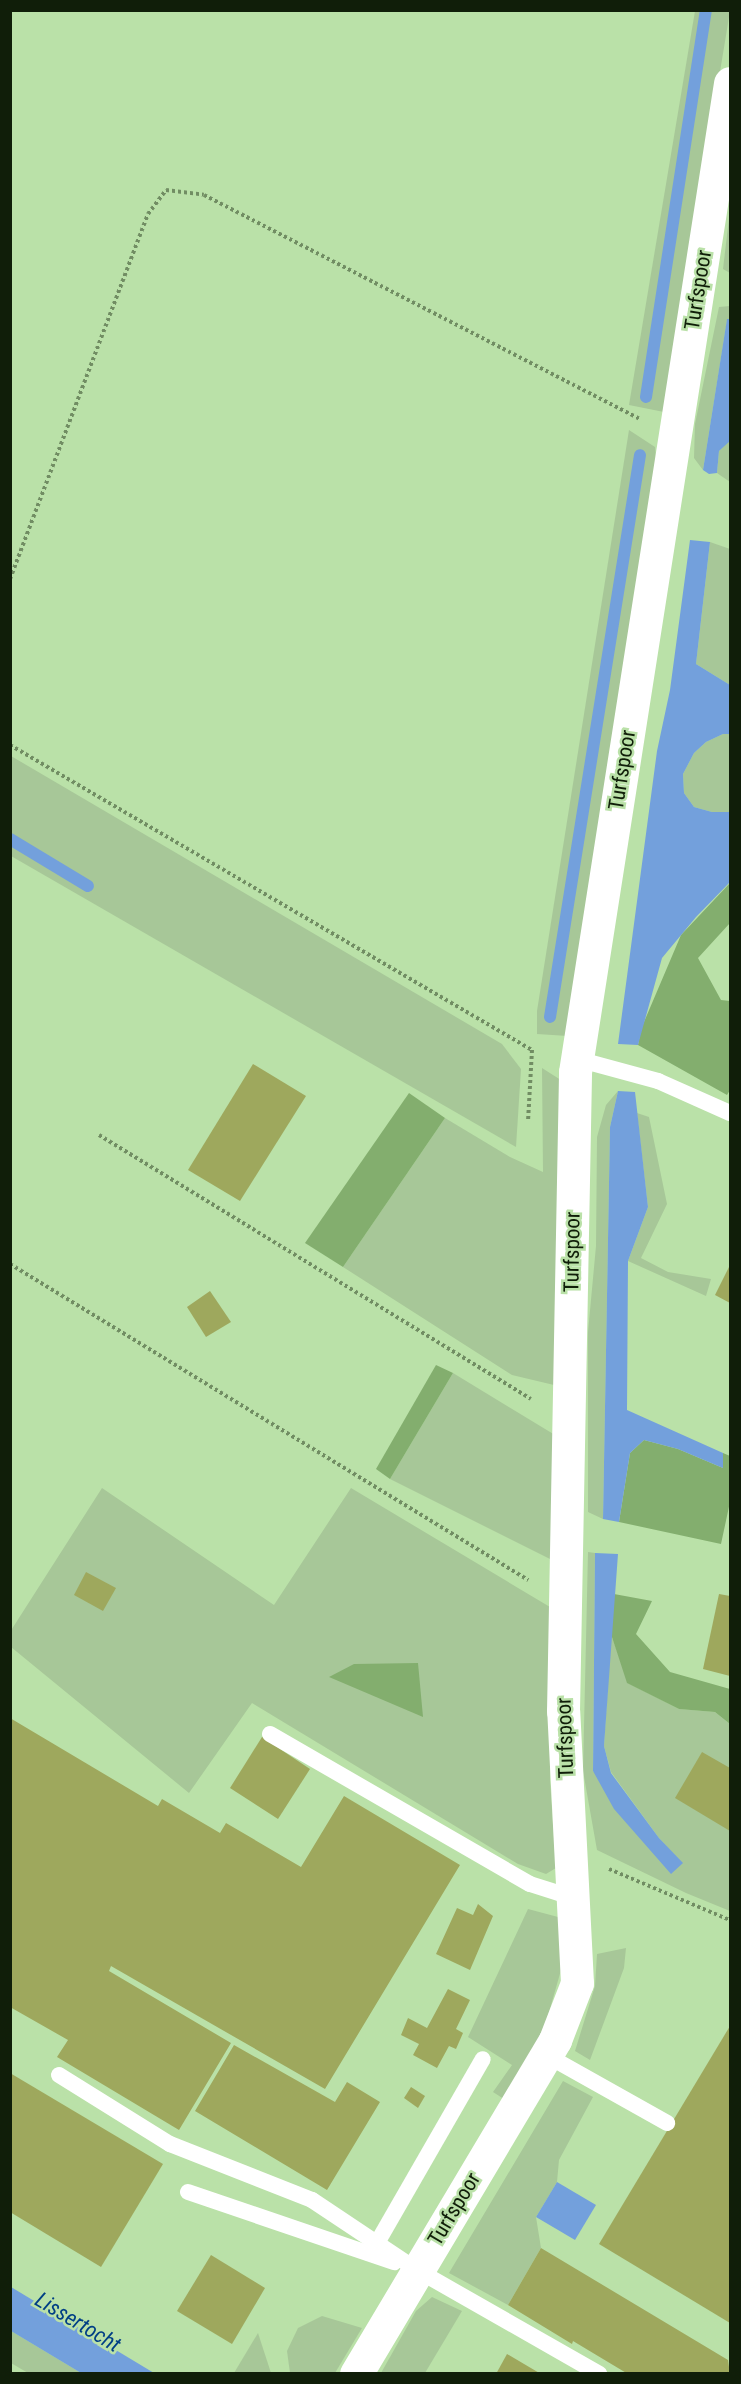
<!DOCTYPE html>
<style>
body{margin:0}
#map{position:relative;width:741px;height:2384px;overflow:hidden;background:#bae1a8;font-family:"Roboto Condensed",sans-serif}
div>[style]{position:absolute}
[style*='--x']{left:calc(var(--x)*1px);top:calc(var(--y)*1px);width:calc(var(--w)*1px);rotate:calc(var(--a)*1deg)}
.green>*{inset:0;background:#a7c798}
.forest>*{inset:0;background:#83ae6e}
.water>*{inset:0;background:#73a0dc}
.stream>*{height:12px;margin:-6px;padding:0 6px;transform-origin:6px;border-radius:6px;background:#73a0dc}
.building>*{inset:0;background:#9ea85d}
.path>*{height:4px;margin-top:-2px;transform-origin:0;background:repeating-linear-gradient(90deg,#718d63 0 3px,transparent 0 6px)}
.service>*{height:16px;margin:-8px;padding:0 8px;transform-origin:8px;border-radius:8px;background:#fff}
.minor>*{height:33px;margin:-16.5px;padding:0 16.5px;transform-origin:16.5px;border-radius:16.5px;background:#fff}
span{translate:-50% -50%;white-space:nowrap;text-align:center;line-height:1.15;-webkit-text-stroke:5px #bae1a8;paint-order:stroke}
.street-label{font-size:21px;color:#101e09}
.water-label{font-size:22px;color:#003f85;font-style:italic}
.frame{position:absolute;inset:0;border:12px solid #101e09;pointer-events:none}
</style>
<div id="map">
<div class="green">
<i style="clip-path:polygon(695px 11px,730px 11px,664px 412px,629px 405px)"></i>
<i style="clip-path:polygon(730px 210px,730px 273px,723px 269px)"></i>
<i style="clip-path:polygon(730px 306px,730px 319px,727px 320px,703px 470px,694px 458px,695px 424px,719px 307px)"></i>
<i style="clip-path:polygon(629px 430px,655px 447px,657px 469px,568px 1036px,537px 1034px,537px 1011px)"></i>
<i style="clip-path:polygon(730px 440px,730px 482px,717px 473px,719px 451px)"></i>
<i style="clip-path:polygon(710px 542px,730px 549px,730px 685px,696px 664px)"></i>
<i style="clip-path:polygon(723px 734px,730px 734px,730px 812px,712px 812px,694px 807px,684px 793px,683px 774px,694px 753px,706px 742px)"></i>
<i style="clip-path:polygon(11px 756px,502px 1044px,521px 1069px,516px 1147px,11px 856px)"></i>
<i style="clip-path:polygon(542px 1068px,564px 1082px,554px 1385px,512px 1375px,343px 1267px,445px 1118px,510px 1157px,543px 1172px)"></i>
<i style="clip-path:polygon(618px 1091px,610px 1127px,603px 1519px,588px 1512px,588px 1332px,596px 1246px,597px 1137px,606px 1105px)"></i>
<i style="clip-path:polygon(637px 1113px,649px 1117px,667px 1204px,641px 1258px,668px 1272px,711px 1279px,706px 1296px,628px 1261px,648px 1207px)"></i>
<i style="clip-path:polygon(453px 1373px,555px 1435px,552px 1560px,390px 1479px)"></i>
<i style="clip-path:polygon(102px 1488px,274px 1605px,351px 1488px,550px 1607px,550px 1780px,556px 1868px,546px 1874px,518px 1864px,252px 1703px,189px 1793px,11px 1647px,10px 1632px)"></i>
<i style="clip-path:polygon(588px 1552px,595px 1553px,593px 1771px,682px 1863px,659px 1838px,611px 1772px,604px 1746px,611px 1634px,628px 1683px,679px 1709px,715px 1712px,730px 1724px,730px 1911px,686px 1893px,597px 1850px,583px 1771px)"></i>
<i style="clip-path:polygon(528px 1909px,558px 1917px,565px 1956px,538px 2051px,507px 2101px,493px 2092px,512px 2065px,468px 2037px)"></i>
<i style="clip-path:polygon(626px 1948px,624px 1968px,590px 2060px,575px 2051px,595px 1986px,597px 1954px)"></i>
<i style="clip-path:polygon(563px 2081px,593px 2097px,559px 2160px,557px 2182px,536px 2217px,541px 2248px,508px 2305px,449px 2273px)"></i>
<i style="clip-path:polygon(432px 2297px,462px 2311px,425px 2373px,381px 2373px,416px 2311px)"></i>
<i style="clip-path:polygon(322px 2316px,362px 2328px,335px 2373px,290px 2373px,287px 2351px,298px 2328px)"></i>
<i style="clip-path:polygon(10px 2331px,11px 2331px,81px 2373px,28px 2373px,11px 2363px)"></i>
<i style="clip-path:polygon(258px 2333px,271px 2373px,234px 2373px)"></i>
</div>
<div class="forest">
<i style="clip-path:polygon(730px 883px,730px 923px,698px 958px,721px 1000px,730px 1001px,730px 1090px,727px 1095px,638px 1045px,641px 1029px,681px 935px)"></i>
<i style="clip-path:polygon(409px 1093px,445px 1118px,343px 1267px,305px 1243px)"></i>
<i style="clip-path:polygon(436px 1365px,453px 1373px,390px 1479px,376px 1469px)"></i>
<i style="clip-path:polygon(644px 1440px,678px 1449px,723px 1468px,723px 1453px,730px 1456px,730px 1502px,721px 1544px,619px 1522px,630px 1453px)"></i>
<i style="clip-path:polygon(614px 1594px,652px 1601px,636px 1634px,670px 1672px,730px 1689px,730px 1724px,715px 1712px,679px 1709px,627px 1683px,611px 1634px)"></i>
<i style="clip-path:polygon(418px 1663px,423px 1717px,329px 1677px,354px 1664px)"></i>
</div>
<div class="water">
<i style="clip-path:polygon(727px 319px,730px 319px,730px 441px,719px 451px,717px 473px,709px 474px,703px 470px)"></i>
<i style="clip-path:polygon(690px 540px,710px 542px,696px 664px,730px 685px,730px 734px,723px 734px,706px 742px,694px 753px,683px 774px,684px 793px,694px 807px,712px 812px,730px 812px,730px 882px,696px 917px,662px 958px,638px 1045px,618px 1044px,657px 751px,670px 690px)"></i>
<i style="clip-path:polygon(618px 1091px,635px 1092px,648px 1207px,628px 1261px,627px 1410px,723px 1453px,723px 1468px,678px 1449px,644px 1440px,630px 1453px,619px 1522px,603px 1519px,610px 1127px)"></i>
<i style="clip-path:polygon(595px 1553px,618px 1554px,604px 1746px,611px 1773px,659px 1838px,683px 1863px,671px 1874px,614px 1809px,593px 1771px)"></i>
<i style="clip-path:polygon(557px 2182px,596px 2205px,575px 2240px,536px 2217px)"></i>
<i style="clip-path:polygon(11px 2287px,154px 2373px,81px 2373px,11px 2331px)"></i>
</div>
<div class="stream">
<i style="--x:646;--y:397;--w:392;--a:-81.2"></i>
<i style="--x:10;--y:839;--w:91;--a:31.1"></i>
<i style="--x:550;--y:1017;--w:569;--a:-80.9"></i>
</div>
<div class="building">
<i style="clip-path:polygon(253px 1064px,306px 1096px,240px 1201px,188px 1170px)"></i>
<i style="clip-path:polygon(730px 1265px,730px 1303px,715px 1295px)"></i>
<i style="clip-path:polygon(210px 1291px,231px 1322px,206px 1337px,187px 1307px)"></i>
<i style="clip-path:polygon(86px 1572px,116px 1588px,103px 1611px,74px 1595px)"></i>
<i style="clip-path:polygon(719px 1594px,730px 1596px,730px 1676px,703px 1669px)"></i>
<i style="clip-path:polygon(10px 1718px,158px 1806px,162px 1799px,220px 1833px,226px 1823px,301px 1867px,344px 1796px,460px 1865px,325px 2089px,111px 1966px,109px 1971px,231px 2043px,179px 2130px,57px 2057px,68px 2040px,10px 2007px)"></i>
<i style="clip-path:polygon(262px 1737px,310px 1769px,278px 1819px,230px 1788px)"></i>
<i style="clip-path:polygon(702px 1752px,730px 1768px,730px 1831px,675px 1798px)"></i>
<i style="clip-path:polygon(478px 1904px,493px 1916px,470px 1970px,436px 1954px,457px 1908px,473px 1915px)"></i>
<i style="clip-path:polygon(448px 1989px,470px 2000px,456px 2029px,463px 2033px,456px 2049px,449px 2046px,437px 2068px,413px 2055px,419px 2044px,401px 2035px,408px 2018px,427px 2028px)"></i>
<i style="clip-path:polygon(730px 2026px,730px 2323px,599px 2244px)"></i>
<i style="clip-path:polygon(234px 2045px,335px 2102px,347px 2082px,380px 2102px,327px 2190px,195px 2111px)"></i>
<i style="clip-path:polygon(10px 2073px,163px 2164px,101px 2267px,10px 2212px)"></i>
<i style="clip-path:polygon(411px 2087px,425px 2096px,418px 2108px,404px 2098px)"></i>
<i style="clip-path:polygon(541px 2248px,728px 2360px,730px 2374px,628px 2374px,573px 2341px,572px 2344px,508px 2305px)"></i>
<i style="clip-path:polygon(211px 2255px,265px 2288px,232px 2344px,177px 2311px)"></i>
<i style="clip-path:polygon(507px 2354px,541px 2374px,496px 2374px)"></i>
</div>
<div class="path">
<i style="--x:10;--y:579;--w:390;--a:-69.3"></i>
<i style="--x:148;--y:214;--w:30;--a:-53"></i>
<i style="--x:166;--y:190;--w:38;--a:7"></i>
<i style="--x:204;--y:195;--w:489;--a:27.2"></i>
<i style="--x:10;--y:745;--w:605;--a:30.3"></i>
<i style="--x:532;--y:1050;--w:72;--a:93.2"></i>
<i style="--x:99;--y:1135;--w:506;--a:31.43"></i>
<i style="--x:10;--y:1264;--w:607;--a:31.38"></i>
<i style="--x:609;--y:1869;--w:131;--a:22.9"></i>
</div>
<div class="service">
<i style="--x:577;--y:1059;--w:84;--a:15.2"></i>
<i style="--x:658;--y:1081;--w:79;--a:24"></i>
<i style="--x:270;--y:1734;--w:300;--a:30"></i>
<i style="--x:530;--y:1884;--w:46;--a:17.7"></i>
<i style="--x:546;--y:2055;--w:139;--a:29.3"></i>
<i style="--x:59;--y:2075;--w:131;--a:31.9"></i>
<i style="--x:170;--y:2144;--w:153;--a:21.5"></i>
<i style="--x:312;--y:2200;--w:126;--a:33.7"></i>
<i style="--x:417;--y:2270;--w:210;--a:29.7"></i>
<i style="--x:188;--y:2192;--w:218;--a:18.8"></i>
<i style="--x:377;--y:2243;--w:212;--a:-60.1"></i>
</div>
<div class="minor">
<i style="--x:356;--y:2374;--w:389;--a:-59.2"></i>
<i style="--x:555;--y:2040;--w:61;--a:-68.9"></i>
<i style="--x:577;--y:1983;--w:272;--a:-92.9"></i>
<i style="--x:563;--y:1711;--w:639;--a:-88.92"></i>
<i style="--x:575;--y:1072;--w:1001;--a:-81.09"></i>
</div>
<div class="street-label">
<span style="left:698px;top:290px;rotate:-81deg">Turfspoor</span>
<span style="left:622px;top:770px;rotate:-81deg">Turfspoor</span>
<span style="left:572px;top:1252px;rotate:-89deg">Turfspoor</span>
<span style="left:565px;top:1738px;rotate:-92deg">Turfspoor</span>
<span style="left:454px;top:2209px;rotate:-59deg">Turfspoor</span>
</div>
<div class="water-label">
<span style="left:78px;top:2322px;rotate:31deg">Lissertocht</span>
</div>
<div class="frame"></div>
</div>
